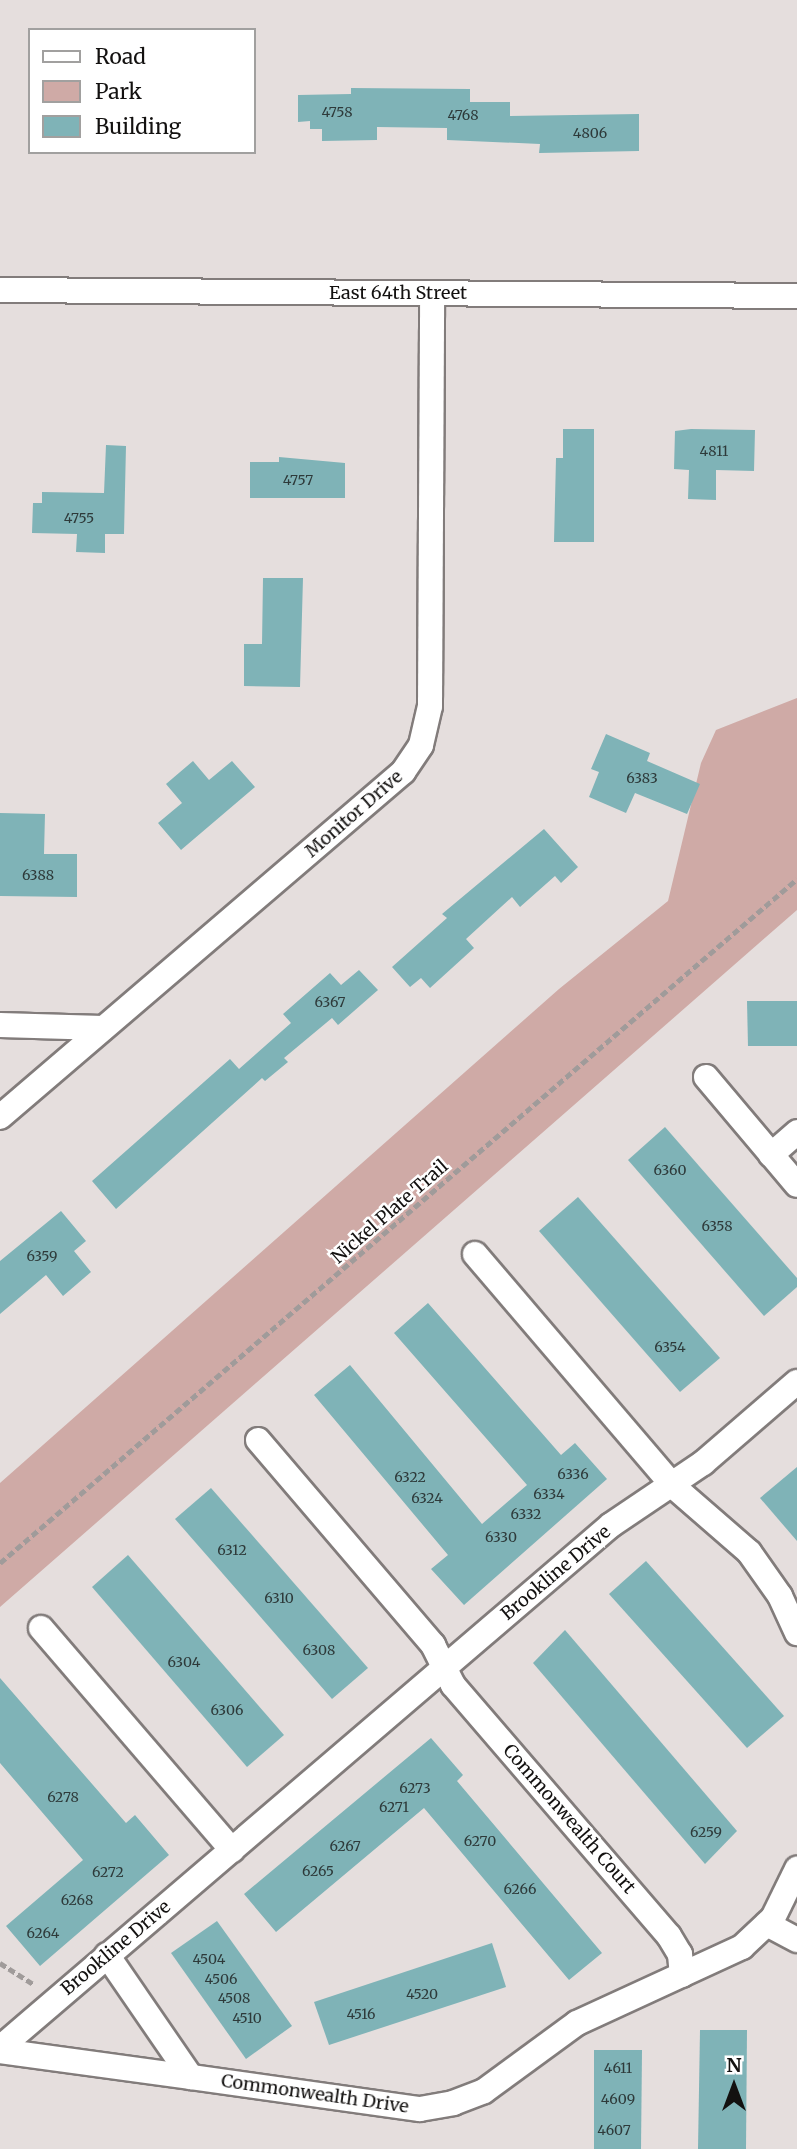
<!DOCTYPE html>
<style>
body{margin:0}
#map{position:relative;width:797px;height:2149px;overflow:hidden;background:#e5dedd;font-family:Merriweather,serif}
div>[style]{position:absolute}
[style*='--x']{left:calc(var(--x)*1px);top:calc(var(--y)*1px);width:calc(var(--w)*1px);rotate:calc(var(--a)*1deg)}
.green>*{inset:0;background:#cfaaa6}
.building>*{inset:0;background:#7fb3b7}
.path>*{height:4.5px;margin-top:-2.25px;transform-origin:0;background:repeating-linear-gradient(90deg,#a09b9a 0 7px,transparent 0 10.5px)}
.roads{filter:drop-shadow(2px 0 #827c7b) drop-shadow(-2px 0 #827c7b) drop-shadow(0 2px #827c7b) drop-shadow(0 -2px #827c7b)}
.street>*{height:24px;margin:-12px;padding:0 12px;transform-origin:12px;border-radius:12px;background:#fff}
span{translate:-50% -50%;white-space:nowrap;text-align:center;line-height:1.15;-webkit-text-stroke:5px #fff;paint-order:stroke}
.number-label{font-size:14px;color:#2e3a3a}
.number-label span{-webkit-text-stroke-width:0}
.street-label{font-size:18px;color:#131110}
.legend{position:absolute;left:28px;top:28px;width:228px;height:126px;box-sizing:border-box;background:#fff;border:2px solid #a1a09f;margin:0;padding:9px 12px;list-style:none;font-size:21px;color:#131110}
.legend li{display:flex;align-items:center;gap:14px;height:35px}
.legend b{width:35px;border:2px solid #a1a09f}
.north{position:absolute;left:699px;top:2051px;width:70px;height:70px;-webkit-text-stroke:5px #fff;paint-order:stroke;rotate:0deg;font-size:19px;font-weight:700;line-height:28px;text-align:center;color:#131110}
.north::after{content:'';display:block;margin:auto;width:24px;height:32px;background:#131110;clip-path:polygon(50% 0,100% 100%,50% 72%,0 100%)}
</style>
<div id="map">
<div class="green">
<i style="clip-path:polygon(797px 698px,797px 910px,0 1607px,0 1483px,559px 989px,668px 901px,701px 763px,716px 730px)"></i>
</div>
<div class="building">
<i style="clip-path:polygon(351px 88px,470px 89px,470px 102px,510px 102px,510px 116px,639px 114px,639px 151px,539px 153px,540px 144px,447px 140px,447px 128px,377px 127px,377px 140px,322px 141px,322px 129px,310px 129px,310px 121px,298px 122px,298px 95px,351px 94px)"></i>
<i style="clip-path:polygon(563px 429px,594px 429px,594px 542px,554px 542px,556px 458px,563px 458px)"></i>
<i style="clip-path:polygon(691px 429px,755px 430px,754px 471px,716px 470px,716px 500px,688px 499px,689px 470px,674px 469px,675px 431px)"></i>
<i style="clip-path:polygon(106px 445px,126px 446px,124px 534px,105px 534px,105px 553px,76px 552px,77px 534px,32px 533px,33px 503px,42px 503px,42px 492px,104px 493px)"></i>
<i style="clip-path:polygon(279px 457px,345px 463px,345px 498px,250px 498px,250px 462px,279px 462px)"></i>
<i style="clip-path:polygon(263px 578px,303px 578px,300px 687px,244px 686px,244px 644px,262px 644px)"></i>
<i style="clip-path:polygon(606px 734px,650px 753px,647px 761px,700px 784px,687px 814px,635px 793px,626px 813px,589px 797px,599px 772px,591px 769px)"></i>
<i style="clip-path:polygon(193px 761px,209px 780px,232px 761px,255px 787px,181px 850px,158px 823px,182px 803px,166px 784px)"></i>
<i style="clip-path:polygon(0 813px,45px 814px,44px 854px,77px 854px,77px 897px,0 896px)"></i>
<i style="clip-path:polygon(544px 829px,578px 867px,561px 883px,555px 876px,520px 907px,512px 897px,466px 939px,474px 948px,430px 988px,421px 978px,410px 987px,392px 967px,447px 918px,442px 914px)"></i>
<i style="clip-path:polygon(359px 970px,378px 990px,338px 1025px,332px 1018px,284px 1058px,288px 1062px,265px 1081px,262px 1078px,116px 1209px,92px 1181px,230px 1059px,239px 1069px,291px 1023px,283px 1014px,330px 973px,341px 985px)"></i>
<i style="clip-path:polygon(747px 1001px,797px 1001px,797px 1046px,748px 1046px)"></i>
<i style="clip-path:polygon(665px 1127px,797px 1278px,797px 1287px,764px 1316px,628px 1160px)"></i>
<i style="clip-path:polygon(578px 1197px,720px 1358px,680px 1392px,539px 1231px)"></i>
<i style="clip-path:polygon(61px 1211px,86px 1241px,74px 1251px,91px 1272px,63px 1296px,46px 1275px,0 1314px,0 1261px)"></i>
<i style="clip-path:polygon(428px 1303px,561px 1455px,575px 1443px,607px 1479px,464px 1605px,431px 1569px,448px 1555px,314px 1395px,350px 1365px,482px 1524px,527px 1485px,394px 1333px)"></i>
<i style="clip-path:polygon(797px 1467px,797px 1541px,760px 1498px)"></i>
<i style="clip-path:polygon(211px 1488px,368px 1668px,332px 1699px,175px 1519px)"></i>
<i style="clip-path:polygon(128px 1555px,284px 1735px,247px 1767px,92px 1587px)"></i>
<i style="clip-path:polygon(646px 1561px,784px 1716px,747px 1748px,609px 1594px)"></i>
<i style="clip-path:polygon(565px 1630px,737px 1831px,705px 1864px,533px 1663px)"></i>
<i style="clip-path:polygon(0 1678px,126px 1823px,135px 1815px,169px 1855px,40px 1966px,6px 1926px,83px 1860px,0 1763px)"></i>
<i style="clip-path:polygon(431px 1738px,463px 1775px,457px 1781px,602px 1953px,569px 1980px,424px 1808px,276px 1932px,244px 1894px)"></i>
<i style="clip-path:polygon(217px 1921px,292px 2026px,246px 2059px,171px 1953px)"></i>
<i style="clip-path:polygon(492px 1943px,506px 1987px,329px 2045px,314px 2002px)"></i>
<i style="clip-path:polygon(700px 2030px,747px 2030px,746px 2149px,698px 2149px)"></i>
<i style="clip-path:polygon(594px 2050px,642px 2050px,641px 2149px,594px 2149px)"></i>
</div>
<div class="path">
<i style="--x:0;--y:1563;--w:1050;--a:-40.64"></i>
<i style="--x:0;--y:1963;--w:41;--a:32.2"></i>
</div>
<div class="roads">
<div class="street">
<i style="--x:0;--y:290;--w:797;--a:0.43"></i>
<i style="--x:0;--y:1025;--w:103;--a:1.7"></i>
<i style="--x:706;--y:1077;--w:141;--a:49.9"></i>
<i style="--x:0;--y:1117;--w:531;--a:-40.57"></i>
<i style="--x:403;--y:772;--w:32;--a:-56"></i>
<i style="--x:421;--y:745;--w:40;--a:-77"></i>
<i style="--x:430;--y:706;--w:412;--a:-89.7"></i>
<i style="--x:771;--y:1155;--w:35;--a:-41"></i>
<i style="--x:475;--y:1254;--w:305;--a:49.5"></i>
<i style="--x:673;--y:1486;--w:101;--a:41"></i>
<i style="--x:749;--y:1552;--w:54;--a:54.8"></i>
<i style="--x:780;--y:1596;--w:41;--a:65.3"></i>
<i style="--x:258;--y:1440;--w:270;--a:49.5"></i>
<i style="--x:433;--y:1645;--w:45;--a:63.4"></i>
<i style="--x:453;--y:1685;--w:331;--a:49.3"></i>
<i style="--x:669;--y:1936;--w:21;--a:59"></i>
<i style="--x:680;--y:1954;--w:21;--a:85"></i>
<i style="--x:41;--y:1628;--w:293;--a:49.3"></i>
<i style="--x:767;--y:1924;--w:34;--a:28"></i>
<i style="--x:107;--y:1955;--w:148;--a:55.5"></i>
<i style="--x:191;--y:2077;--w:231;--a:8"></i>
<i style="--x:420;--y:2109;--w:34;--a:-10"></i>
<i style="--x:453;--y:2103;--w:33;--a:-21"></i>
<i style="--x:484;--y:2091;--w:115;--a:-36.2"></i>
<i style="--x:577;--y:2023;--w:182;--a:-24.7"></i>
<i style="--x:742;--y:1947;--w:42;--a:-43.1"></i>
<i style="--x:773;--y:1918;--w:55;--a:-63.9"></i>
<i style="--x:0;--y:2048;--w:804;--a:-40.56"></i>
<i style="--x:611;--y:1525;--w:111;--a:-34"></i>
<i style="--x:703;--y:1463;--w:124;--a:-40.8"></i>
<i style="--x:0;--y:2051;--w:193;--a:7.8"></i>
</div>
</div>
<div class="number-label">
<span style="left:337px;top:112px">4758</span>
<span style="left:463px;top:115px">4768</span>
<span style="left:590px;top:133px">4806</span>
<span style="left:714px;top:451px">4811</span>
<span style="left:298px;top:480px">4757</span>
<span style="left:79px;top:518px">4755</span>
<span style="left:642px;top:778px">6383</span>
<span style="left:38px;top:875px">6388</span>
<span style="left:330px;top:1002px">6367</span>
<span style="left:670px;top:1170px">6360</span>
<span style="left:717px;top:1226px">6358</span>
<span style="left:42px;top:1256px">6359</span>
<span style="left:670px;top:1347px">6354</span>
<span style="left:573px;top:1474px">6336</span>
<span style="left:410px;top:1477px">6322</span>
<span style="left:549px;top:1494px">6334</span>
<span style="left:427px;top:1498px">6324</span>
<span style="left:526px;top:1514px">6332</span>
<span style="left:501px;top:1537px">6330</span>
<span style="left:232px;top:1550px">6312</span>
<span style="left:279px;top:1598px">6310</span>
<span style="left:319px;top:1650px">6308</span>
<span style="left:184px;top:1662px">6304</span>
<span style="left:227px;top:1710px">6306</span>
<span style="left:415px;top:1788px">6273</span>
<span style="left:63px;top:1797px">6278</span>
<span style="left:394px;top:1807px">6271</span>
<span style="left:706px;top:1832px">6259</span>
<span style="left:480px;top:1841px">6270</span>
<span style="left:345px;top:1846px">6267</span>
<span style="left:318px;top:1871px">6265</span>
<span style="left:108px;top:1872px">6272</span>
<span style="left:520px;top:1889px">6266</span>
<span style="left:77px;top:1900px">6268</span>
<span style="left:43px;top:1933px">6264</span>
<span style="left:209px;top:1959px">4504</span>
<span style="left:221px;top:1979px">4506</span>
<span style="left:422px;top:1994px">4520</span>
<span style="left:234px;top:1998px">4508</span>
<span style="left:361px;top:2014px">4516</span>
<span style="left:247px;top:2018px">4510</span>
<span style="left:618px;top:2068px">4611</span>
<span style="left:618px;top:2099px">4609</span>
<span style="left:614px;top:2130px">4607</span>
</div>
<div class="street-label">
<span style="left:398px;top:293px">East 64th Street</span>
<span style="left:354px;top:814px;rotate:-41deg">Monitor Drive</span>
<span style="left:390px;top:1212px;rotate:-41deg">Nickel Plate Trail</span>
<span style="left:556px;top:1573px;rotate:-40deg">Brookline Drive</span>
<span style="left:569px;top:1819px;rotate:49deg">Commonwealth Court</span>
<span style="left:116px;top:1948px;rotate:-40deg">Brookline Drive</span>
<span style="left:315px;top:2094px;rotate:8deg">Commonwealth Drive</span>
</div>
<ul class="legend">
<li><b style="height:9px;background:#fff"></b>Road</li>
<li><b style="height:19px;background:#cfaaa6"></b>Park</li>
<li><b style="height:19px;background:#7fb3b7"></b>Building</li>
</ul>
<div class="north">N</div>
</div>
